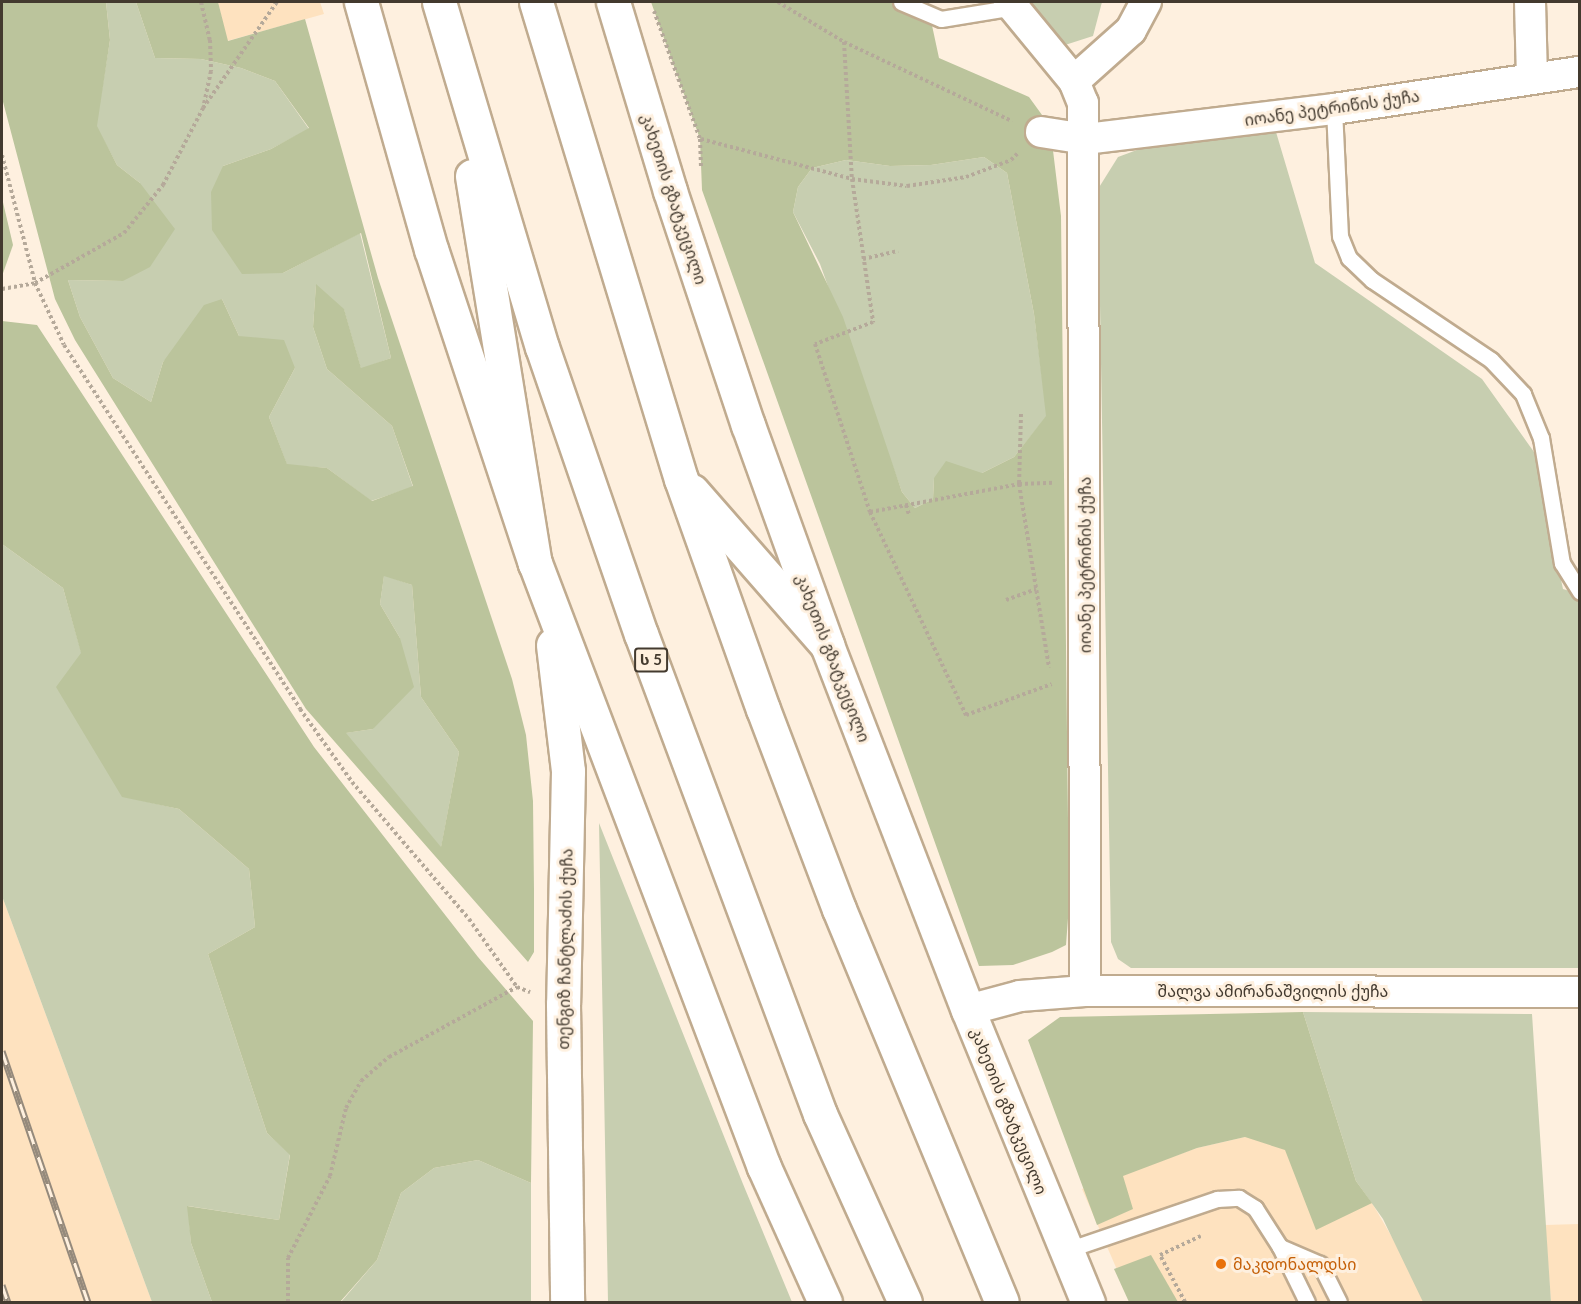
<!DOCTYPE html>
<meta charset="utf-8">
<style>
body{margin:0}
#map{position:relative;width:1581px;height:1304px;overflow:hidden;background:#fef0df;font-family:Lato,"Noto Sans Georgian",sans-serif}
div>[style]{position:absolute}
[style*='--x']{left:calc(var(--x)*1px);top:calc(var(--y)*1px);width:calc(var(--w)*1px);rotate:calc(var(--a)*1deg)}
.built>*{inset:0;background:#fee2bf}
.green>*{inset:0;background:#c7ceb0}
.forest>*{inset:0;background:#bbc49c}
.path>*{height:4px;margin-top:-2px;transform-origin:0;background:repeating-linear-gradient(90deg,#b5a99a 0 3px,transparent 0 6px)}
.roads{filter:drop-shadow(2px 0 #c0ab8f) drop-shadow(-2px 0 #c0ab8f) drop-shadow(0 2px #c0ab8f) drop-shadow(0 -2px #c0ab8f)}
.lane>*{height:15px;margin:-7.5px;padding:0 7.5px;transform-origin:7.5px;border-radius:7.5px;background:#fff}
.street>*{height:30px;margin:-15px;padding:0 15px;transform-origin:15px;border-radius:15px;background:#fff}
.secondary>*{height:33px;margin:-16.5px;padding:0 16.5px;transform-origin:16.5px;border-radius:16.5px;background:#fff}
.highway>*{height:33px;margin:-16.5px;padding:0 16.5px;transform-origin:16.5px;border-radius:16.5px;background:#fff}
.rail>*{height:7px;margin-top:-3.5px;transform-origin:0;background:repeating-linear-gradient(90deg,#fef0df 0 14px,#958a7c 0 28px);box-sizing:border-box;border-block:2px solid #958a7c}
.dots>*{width:16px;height:16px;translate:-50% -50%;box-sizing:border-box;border:3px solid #fef0df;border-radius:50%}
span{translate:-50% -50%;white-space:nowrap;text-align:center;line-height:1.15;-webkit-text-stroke:6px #fef0df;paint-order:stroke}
.shield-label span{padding:2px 4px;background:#fef0df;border:2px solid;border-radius:4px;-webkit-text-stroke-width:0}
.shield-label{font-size:15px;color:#433a2f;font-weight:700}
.street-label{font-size:16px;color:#433a2f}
.food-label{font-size:16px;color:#c56008}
.left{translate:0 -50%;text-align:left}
.frame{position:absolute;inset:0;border:3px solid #433a2f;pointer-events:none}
</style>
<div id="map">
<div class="built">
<i style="clip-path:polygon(218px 2px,320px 2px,324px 14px,227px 41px)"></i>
<i style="clip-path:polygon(2px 896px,152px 1302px,2px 1302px)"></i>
<i style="clip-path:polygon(1245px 1137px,1296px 1142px,1372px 1203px,1430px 1302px,1131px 1302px,1082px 1189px,1197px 1148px)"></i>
<i style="clip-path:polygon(1579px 1224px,1579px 1302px,1551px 1302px,1545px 1225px)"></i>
</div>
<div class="green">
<i style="clip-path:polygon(106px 2px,136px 2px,155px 58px,201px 59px,241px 68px,275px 81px,309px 129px,271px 149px,223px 166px,283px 273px,360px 233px,391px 358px,361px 369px,344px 310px,316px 285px,313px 327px,327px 369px,392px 426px,413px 487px,371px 501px,327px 468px,287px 465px,269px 417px,295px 368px,239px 336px,222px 299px,163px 362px,151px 402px,113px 378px,80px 317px,68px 280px,123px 281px,140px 183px,117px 165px,96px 126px,110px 40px)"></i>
<i style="clip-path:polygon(1024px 2px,1102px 2px,1093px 36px,1065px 45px,1049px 36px)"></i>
<i style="clip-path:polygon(1276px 132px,1315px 263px,1482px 379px,1534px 452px,1563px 589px,1579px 594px,1579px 968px,1131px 968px,1118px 959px,1111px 942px,1098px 189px,1118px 157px,1145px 147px)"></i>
<i style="clip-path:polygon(984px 157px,1007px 173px,1034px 314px,1047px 416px,1014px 457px,982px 473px,934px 478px,933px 499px,915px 508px,902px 492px,820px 264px,793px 212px,798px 187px,812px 168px,846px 160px,890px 166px,931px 165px)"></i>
<i style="clip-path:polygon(2px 544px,63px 588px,122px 796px,179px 809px,249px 869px,255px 927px,208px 954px,267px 1133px,290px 1154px,279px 1220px,188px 1206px,191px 1243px,212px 1302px,152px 1302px,2px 896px)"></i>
<i style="clip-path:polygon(384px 575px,412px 585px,421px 697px,459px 752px,441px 848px,345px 733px,373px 729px,400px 638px,380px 604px)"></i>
<i style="clip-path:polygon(599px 823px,743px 1184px,792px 1302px,608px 1302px)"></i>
<i style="clip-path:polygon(1303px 1012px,1532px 1014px,1551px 1302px,1423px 1302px,1383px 1219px,1356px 1181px)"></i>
<i style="clip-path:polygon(478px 1160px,531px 1183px,531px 1302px,341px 1302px,377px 1260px,401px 1193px,434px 1168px)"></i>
</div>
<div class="forest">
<i style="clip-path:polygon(evenodd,2px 2px,106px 2px,110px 40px,97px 126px,117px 165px,140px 183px,175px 229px,150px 267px,123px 281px,68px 280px,80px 317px,113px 378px,151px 402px,163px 362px,204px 305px,222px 299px,239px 336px,284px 340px,295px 368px,269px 417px,287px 464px,327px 468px,372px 501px,413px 486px,392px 426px,327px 369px,313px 327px,316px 284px,344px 309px,361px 368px,391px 358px,361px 233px,283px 273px,242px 274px,212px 230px,211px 192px,223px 166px,271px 149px,309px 128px,275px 81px,241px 68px,201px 59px,155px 58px,136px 2px,218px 2px,228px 41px,305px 19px,378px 278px,512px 679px,526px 735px,533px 801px,534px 890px,534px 952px,528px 962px,306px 709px,75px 340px,55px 299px,2px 98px,2px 2px,384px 576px,412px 585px,421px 697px,459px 752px,441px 847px,346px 733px,373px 729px,414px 687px,400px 638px,380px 604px,384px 576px)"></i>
<i style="clip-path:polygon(evenodd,651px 2px,927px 2px,939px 58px,1029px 97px,1050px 126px,1061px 216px,1069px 905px,1066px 945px,1052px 952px,1013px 965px,979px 966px,702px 190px,700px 139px,651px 2px,984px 157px,1007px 173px,1034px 314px,1046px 416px,1014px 457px,982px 473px,946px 461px,934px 478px,933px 499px,915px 508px,902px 492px,843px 317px,793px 212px,798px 187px,812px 168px,846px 160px,890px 166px,931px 165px,984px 157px)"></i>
<i style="clip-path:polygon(2px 198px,13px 245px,2px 276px)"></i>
<i style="clip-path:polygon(2px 321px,37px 325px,314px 747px,478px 957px,533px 1021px,531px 1183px,478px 1160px,434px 1168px,401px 1193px,377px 1260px,340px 1302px,212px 1302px,191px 1243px,187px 1206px,279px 1220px,290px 1155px,267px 1133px,208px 954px,255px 927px,249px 869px,179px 809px,122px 797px,56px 687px,81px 653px,63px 588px,2px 544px)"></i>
<i style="clip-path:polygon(1303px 1012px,1356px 1181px,1372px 1203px,1316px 1230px,1285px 1150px,1245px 1137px,1197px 1148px,1123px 1176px,1133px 1209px,1097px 1225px,1028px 1040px,1060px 1017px)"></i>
<i style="clip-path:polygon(1151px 1255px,1178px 1302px,1129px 1302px,1114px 1269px)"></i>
</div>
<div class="path">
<i style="--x:201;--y:2;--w:39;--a:77"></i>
<i style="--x:210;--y:40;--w:31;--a:88"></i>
<i style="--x:211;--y:71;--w:34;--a:102"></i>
<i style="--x:778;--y:2;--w:77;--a:31.2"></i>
<i style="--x:844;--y:42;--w:186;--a:25.2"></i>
<i style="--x:654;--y:11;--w:136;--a:70.2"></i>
<i style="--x:700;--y:139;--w:30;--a:88"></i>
<i style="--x:844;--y:42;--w:137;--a:86.7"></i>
<i style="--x:852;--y:179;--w:145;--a:81.6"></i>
<i style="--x:873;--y:322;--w:62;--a:159.2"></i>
<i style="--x:815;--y:344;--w:177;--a:71.9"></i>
<i style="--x:870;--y:512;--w:225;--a:64.7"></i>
<i style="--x:966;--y:715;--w:91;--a:-19.8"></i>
<i style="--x:701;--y:139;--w:156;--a:14.8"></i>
<i style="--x:852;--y:179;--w:55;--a:7.3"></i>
<i style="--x:907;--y:186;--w:60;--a:-8.7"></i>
<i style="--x:966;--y:177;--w:48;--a:-20.7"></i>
<i style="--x:1011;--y:160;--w:11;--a:-45"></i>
<i style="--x:2;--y:155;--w:132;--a:75.5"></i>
<i style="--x:35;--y:283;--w:68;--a:64.9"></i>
<i style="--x:64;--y:345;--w:434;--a:57"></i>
<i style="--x:300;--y:709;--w:90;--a:54.5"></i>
<i style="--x:352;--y:782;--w:180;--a:49.5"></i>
<i style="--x:469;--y:919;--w:83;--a:54.8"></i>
<i style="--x:517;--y:987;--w:14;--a:21"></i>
<i style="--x:863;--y:259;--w:36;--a:-13"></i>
<i style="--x:2;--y:289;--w:34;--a:-10"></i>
<i style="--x:35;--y:283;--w:102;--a:-29.3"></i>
<i style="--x:124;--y:233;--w:62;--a:-50.9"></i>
<i style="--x:163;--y:185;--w:87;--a:-62.5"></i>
<i style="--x:203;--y:108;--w:129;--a:-55.1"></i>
<i style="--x:1021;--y:414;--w:70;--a:91.6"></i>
<i style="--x:1019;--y:484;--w:35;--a:-2"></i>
<i style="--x:906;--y:505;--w:10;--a:73"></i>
<i style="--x:870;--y:512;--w:152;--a:-10.6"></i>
<i style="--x:1019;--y:484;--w:186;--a:80.7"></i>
<i style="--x:1006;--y:600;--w:32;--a:-20"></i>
<i style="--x:288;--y:1302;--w:44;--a:-90"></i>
<i style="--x:288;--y:1258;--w:92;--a:-62.9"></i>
<i style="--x:330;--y:1176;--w:70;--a:-76.8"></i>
<i style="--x:346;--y:1108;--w:31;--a:-61"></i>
<i style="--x:361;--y:1081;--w:37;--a:-41"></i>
<i style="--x:389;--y:1057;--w:146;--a:-28.7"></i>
<i style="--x:1185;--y:1302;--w:53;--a:-118"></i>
<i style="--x:1160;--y:1255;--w:45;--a:-24.9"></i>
</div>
<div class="roads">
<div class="lane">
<i style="--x:901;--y:2;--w:43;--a:23"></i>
<i style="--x:941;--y:19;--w:74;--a:-9.3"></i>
<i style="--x:1334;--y:109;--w:127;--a:87.3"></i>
<i style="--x:1340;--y:236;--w:24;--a:68"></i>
<i style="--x:1349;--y:258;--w:32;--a:44"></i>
<i style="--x:1372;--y:280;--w:143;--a:33.9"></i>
<i style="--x:1491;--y:360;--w:47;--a:46.7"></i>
<i style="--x:1523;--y:394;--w:48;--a:67.8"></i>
<i style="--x:1541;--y:438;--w:127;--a:80.5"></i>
<i style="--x:1562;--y:563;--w:34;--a:58"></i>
<i style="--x:1280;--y:1247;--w:61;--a:63.9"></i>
<i style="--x:1064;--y:1251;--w:162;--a:-18.8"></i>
<i style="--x:1217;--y:1199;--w:22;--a:-3"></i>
<i style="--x:1239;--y:1198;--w:19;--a:32"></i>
<i style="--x:1255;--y:1208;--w:46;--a:57.3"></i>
<i style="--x:1280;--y:1247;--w:43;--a:23"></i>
<i style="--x:1320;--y:1264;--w:42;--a:63.4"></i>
</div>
<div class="street">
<i style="--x:1009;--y:2;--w:102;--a:50.6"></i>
<i style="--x:1074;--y:81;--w:24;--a:68"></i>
<i style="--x:1083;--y:103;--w:888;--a:89.87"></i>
<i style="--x:1530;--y:2;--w:76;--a:88.5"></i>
<i style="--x:1074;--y:81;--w:76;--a:-41.8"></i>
<i style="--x:1131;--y:30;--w:32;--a:-62"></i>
<i style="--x:1041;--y:132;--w:45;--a:9"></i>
<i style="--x:1085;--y:139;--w:251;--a:-6.9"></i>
<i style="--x:1334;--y:109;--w:249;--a:-8.6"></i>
<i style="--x:968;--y:1010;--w:54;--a:-15.1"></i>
<i style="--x:1020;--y:996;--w:65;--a:-4.4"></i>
<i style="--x:1085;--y:991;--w:495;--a:0.1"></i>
</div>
<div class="secondary">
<i style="--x:361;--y:2;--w:257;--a:74.2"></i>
<i style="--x:431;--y:249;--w:331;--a:71.7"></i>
<i style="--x:535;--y:563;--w:646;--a:69.24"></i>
<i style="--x:764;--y:1167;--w:148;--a:65.7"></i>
<i style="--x:613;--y:2;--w:197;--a:73.2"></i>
<i style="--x:670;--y:191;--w:247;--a:71.6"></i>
<i style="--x:748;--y:425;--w:234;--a:70.2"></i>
<i style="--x:827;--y:645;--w:391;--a:68.9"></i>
<i style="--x:968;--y:1010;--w:316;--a:67.7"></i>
<i style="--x:553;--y:645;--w:127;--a:83.2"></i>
<i style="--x:568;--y:771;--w:233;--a:91.2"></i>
<i style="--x:563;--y:1004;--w:298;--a:89.2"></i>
</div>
<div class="highway">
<i style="--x:439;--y:2;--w:360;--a:73.4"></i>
<i style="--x:542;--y:347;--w:304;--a:71"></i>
<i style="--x:641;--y:634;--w:512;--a:69.55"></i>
<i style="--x:820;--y:1114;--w:206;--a:65.7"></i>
<i style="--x:536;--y:2;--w:499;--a:73.1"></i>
<i style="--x:681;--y:479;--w:244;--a:70.4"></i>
<i style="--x:763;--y:709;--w:214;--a:69.2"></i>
<i style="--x:839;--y:909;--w:425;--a:67.5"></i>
<i style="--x:472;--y:176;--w:392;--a:80.8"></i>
<i style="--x:692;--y:491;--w:205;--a:48.8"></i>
</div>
</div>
<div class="rail">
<i style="--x:2;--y:1051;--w:265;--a:71.1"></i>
<i style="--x:2;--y:1285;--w:18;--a:71"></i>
</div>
<div class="dots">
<i style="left:1221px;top:1264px;background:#e8710a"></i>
</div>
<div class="shield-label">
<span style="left:651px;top:660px">ს 5</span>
</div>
<div class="street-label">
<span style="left:1332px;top:108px;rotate:-8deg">იოანე პეტრიწის ქუჩა</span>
<span style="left:674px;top:199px;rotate:72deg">კახეთის გზატკეცილი</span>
<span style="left:1085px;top:565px;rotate:-90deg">იოანე პეტრიწის ქუჩა</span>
<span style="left:833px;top:658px;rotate:69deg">კახეთის გზატკეცილი</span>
<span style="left:565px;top:949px;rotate:-89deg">თენგიზ ჩანტლაძის ქუჩა</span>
<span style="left:1273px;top:991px">შალვა ამირანაშვილის ქუჩა</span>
<span style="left:1009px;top:1111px;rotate:68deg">კახეთის გზატკეცილი</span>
</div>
<div class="food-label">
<span class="left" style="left:1233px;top:1264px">მაკდონალდსი</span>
</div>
<div class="frame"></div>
</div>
